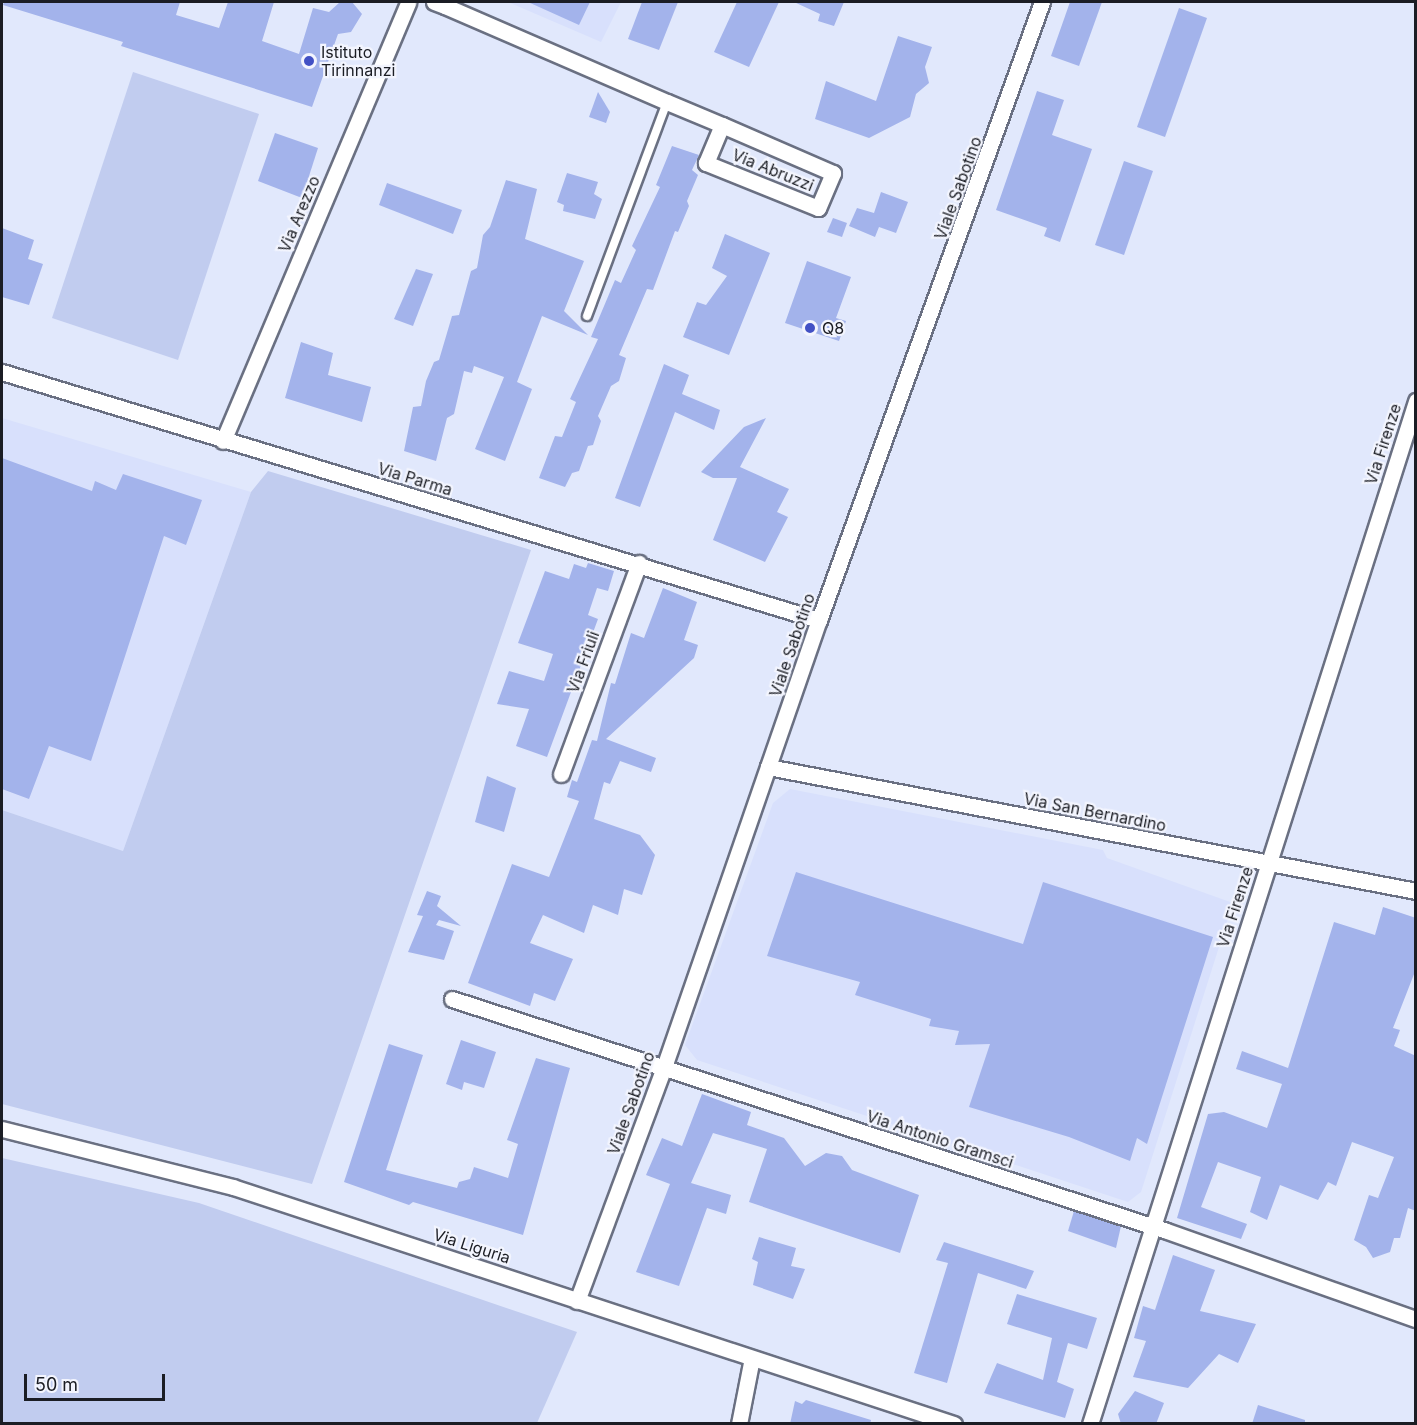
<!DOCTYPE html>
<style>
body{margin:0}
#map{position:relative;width:1417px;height:1425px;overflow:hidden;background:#e1e8fc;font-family:Inter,sans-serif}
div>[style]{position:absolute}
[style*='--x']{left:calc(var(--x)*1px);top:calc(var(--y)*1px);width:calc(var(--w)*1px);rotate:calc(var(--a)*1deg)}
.built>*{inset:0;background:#d8e0fc}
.green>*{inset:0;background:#c1ccef}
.building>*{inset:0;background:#a3b3eb}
.roads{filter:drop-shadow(2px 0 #6a7082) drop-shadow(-2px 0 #6a7082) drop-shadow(0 2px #6a7082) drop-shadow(0 -2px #6a7082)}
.service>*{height:8px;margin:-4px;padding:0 4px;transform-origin:4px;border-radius:4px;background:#fff}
.minor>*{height:15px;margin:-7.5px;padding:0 7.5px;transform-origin:7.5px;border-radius:7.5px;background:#fff}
.dots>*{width:16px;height:16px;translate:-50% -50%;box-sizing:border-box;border:3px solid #f3f5fe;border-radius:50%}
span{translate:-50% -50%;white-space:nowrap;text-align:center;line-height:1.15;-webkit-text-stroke:4.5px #f3f5fe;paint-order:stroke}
.poi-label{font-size:16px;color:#1b1d24}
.left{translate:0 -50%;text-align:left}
.street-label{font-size:16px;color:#1b1d24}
.frame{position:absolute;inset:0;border:3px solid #1b1d24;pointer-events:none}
.scale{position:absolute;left:24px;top:1374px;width:141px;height:27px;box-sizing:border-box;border:3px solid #1b1d24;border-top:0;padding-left:8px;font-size:18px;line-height:21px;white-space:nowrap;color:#1b1d24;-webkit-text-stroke:4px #f3f5fe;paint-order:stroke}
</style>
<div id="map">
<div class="built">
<i style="clip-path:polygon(508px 2px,621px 2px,601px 42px)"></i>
<i style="clip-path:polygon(2px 418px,251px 492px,123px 851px,2px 810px)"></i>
<i style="clip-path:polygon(790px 789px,1103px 850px,1107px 858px,1233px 903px,1141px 1192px,1128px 1202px,697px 1060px,685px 1045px,773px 803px)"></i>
</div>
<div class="green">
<i style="clip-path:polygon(133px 72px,259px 114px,178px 360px,52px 318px)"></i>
<i style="clip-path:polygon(268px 471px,531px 550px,312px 1184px,2px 1104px,2px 810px,123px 851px,251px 492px)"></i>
<i style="clip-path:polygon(2px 1158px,199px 1203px,577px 1332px,537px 1423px,2px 1423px)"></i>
</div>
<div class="building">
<i style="clip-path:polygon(4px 2px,180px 2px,176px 15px,219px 28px,228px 2px,274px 2px,262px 41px,299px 54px,313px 8px,329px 12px,340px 2px,352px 2px,362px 14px,351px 32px,338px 34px,312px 107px,121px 46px,123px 42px,3px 5px)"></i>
<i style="clip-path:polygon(528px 2px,590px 2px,579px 25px)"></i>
<i style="clip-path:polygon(642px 2px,678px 2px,659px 50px,628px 39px)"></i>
<i style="clip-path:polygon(737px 2px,779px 2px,749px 67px,714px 52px)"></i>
<i style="clip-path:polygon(794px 2px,844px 2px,834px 26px,818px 21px,820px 14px)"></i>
<i style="clip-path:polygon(1070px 2px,1102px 2px,1079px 66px,1051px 56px)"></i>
<i style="clip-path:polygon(1179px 8px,1207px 18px,1165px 137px,1137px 127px)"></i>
<i style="clip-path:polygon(898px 36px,932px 47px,925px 67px,929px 83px,916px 94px,910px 117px,869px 138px,815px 119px,826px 81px,876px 101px)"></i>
<i style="clip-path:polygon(1037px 91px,1064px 100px,1052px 135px,1092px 149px,1060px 242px,1044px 236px,1047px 228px,996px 210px)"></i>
<i style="clip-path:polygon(598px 92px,610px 112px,606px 123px,589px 117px)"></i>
<i style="clip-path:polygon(275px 133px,318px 148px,302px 198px,258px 181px)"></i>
<i style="clip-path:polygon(672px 146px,699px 155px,692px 170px,698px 175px,687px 201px,689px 206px,678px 232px,675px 231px,653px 290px,647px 289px,619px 355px,626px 358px,619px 381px,611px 386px,598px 416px,601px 421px,593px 445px,588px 446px,579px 471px,572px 473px,565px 487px,539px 478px,555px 436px,562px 437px,576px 402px,570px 399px,598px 339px,591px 337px,615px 280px,621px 283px,636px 250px,632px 246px,660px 187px,656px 185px)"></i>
<i style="clip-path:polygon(1124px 161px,1153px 171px,1124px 255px,1095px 245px)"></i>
<i style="clip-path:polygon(567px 173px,598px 182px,594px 194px,602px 199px,595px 219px,563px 211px,564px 205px,557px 202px)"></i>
<i style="clip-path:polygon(506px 180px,537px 189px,525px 239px,584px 261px,564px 311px,588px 335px,542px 316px,517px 382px,532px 389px,505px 461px,475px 449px,504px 377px,474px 366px,472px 373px,464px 371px,454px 414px,447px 418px,436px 461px,404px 451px,413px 407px,421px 406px,426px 381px,434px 362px,439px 360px,452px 316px,459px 315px,471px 271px,477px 268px,483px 235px,490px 227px)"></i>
<i style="clip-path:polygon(387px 183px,462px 210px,453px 234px,379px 205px)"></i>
<i style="clip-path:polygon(881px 192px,908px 202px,896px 233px,879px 227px,875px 237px,849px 226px,857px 208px,874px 213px)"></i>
<i style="clip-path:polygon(833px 218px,847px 223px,842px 237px,827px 232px)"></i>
<i style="clip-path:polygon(2px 228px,34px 240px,28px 259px,43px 264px,29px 305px,2px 297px)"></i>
<i style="clip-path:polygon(725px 234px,770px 253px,729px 355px,683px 337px,697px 302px,706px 305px,727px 276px,712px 268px)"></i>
<i style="clip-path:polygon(807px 261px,851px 277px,836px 318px,846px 321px,839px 341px,785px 323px)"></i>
<i style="clip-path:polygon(416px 269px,433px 274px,413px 326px,394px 319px)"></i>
<i style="clip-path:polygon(301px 342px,333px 353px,328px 375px,371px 387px,362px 422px,285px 398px)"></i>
<i style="clip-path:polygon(664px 364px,689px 375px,682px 394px,720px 410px,714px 430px,675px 412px,640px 507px,615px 498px)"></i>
<i style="clip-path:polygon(766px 418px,740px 467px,789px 489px,777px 512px,788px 517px,765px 562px,713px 540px,737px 478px,713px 478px,701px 472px,744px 427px)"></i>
<i style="clip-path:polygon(2px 458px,92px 491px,95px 481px,116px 490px,123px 474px,202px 500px,186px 545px,164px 536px,91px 761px,49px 746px,29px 799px,2px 789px)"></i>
<i style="clip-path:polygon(588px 563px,614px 571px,608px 591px,597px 588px,588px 615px,598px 619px,547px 757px,516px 746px,529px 709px,497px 704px,509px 671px,544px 681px,553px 654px,518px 643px,545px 571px,569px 579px,574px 564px,586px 568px)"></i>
<i style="clip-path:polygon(663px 588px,697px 602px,684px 640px,698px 645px,694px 658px,606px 739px,656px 758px,651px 772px,620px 761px,610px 784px,604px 782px,594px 819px,640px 835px,655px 855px,642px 895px,624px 889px,618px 915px,593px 905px,584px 933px,543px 915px,530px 943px,573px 959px,555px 1001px,534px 993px,530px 1006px,468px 983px,512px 864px,549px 877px,579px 801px,567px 797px,572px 780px,577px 782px,592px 740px,597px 741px,611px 683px,615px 684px,631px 633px,644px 638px)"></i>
<i style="clip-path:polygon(487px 776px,516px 788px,504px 832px,475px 822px)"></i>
<i style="clip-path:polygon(796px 872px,1023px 944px,1043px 882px,1213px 937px,1147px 1144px,1137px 1138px,1130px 1161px,1069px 1137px,969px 1107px,990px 1044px,955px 1045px,959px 1031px,929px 1026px,931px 1019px,855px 995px,860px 982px,767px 956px)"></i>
<i style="clip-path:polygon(427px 891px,441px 896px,437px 906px,461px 926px,439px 920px,436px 925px,454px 931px,444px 960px,408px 952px,423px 916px,417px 915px)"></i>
<i style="clip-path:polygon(1383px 907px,1416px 918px,1416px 969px,1393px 1028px,1400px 1030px,1394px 1046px,1416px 1056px,1416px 1211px,1408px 1208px,1400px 1238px,1394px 1238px,1390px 1252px,1373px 1258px,1366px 1247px,1354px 1240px,1369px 1195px,1378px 1198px,1394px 1157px,1352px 1142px,1336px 1186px,1328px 1182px,1318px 1200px,1280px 1185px,1267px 1220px,1250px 1212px,1261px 1177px,1218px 1162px,1201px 1207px,1247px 1224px,1241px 1239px,1177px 1218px,1208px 1114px,1224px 1112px,1267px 1128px,1282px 1084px,1236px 1069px,1242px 1051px,1288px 1068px,1334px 922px,1375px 935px)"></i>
<i style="clip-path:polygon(461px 1040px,496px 1052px,484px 1088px,464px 1082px,462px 1090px,446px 1084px)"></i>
<i style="clip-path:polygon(389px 1044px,423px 1055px,386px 1170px,457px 1188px,459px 1182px,470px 1179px,474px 1167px,508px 1178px,518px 1144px,507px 1140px,536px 1058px,570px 1068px,523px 1235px,413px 1202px,409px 1205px,344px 1182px)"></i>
<i style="clip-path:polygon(702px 1094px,751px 1112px,747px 1125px,784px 1138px,805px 1166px,826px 1153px,842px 1156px,852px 1170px,919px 1195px,900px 1253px,749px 1202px,767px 1149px,713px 1133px,691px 1183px,731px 1195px,726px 1214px,707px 1208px,679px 1286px,636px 1272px,670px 1184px,646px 1175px,662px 1138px,682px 1146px)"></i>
<i style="clip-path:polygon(1074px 1211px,1121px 1226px,1116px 1248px,1068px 1231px)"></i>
<i style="clip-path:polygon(759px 1237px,796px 1248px,791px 1266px,805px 1269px,793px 1299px,753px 1285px,758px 1262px,752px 1259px)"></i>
<i style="clip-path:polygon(944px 1242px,1034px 1271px,1026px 1289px,978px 1273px,947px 1383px,914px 1373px,948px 1263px,936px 1260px)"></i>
<i style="clip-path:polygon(1173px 1255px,1215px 1270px,1200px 1311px,1256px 1324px,1238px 1363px,1219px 1354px,1188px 1388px,1133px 1377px,1146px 1341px,1134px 1338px,1143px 1306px,1155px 1310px)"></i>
<i style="clip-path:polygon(1017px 1294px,1097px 1318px,1087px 1349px,1068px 1343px,1057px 1382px,1074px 1389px,1065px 1418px,984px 1393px,997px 1363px,1043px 1380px,1052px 1338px,1007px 1324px)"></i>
<i style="clip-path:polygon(1135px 1391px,1164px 1403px,1156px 1424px,1121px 1424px,1118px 1414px)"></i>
<i style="clip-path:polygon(806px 1400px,871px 1420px,870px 1424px,790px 1424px,795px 1401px,802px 1404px)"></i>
<i style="clip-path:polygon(1258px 1405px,1305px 1420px,1305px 1424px,1252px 1424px)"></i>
</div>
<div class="roads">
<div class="service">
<i style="--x:587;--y:316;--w:228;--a:-69.5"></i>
</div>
<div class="minor">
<i style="--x:434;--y:2;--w:12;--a:20"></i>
<i style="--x:445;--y:6;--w:242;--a:23.4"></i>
<i style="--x:667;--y:102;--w:60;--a:22.7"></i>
<i style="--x:722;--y:125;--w:121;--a:23.4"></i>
<i style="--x:833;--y:173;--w:38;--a:113"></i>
<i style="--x:818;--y:208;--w:121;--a:-158.1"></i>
<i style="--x:706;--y:163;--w:41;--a:-67.2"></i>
<i style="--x:2;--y:372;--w:854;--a:16.89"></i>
<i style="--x:223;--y:441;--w:476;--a:-67.1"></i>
<i style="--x:768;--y:767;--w:660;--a:10.83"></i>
<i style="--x:561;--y:774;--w:225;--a:-69.7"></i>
<i style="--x:452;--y:999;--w:749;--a:17.98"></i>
<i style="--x:1164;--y:1230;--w:267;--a:19.5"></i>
<i style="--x:2;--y:1129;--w:238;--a:14.1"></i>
<i style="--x:233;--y:1187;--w:759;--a:18.2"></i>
<i style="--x:577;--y:1301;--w:250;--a:-69.6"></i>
<i style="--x:664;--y:1067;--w:473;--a:-70.9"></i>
<i style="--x:819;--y:620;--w:657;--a:-70.16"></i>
<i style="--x:739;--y:1424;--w:67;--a:-78.9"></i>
<i style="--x:1090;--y:1424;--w:1074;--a:-72.32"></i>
</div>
</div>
<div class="dots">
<i style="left:309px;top:61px;background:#4251c5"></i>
<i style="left:810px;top:328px;background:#4251c5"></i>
</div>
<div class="poi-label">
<span class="left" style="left:321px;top:61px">Istituto<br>Tirinnanzi</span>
<span class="left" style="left:822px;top:328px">Q8</span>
</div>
<div class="street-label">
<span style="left:773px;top:170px;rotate:22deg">Via Abruzzi</span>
<span style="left:958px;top:188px;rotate:-70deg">Viale Sabotino</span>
<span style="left:299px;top:214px;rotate:-67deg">Via Arezzo</span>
<span style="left:1383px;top:444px;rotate:-72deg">Via Firenze</span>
<span style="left:415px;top:479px;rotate:17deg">Via Parma</span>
<span style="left:792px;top:645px;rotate:-71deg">Viale Sabotino</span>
<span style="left:583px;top:662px;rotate:-70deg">Via Friuli</span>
<span style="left:1095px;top:812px;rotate:11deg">Via San Bernardino</span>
<span style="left:1235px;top:907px;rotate:-72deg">Via Firenze</span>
<span style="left:631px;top:1103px;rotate:-70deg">Viale Sabotino</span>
<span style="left:940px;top:1139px;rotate:18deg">Via Antonio Gramsci</span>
<span style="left:472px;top:1246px;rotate:18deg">Via Liguria</span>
</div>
<div class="frame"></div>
<div class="scale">50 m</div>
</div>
